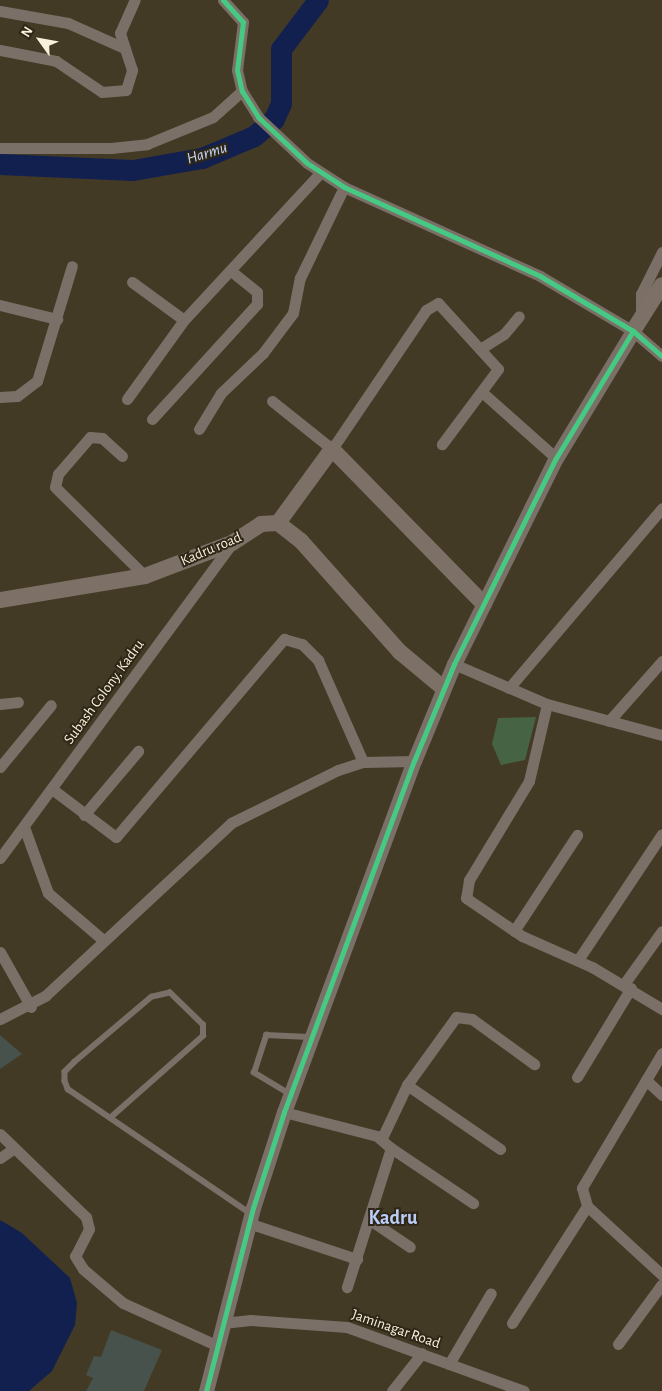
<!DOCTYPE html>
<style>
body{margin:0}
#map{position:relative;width:662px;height:1391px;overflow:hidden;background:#433a26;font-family:"Alegreya Sans",sans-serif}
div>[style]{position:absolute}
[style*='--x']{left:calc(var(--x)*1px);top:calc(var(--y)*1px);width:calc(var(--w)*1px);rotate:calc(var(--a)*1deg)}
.green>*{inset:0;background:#466344}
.water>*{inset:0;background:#122050}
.river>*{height:21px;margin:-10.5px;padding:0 10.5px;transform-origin:10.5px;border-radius:10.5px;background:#122050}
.building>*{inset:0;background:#46524b}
.service>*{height:5.5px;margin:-2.75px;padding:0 2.75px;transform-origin:2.75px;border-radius:2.75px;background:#7a7067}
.minor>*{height:11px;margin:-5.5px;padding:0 5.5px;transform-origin:5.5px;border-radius:5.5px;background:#7a7067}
.tertiary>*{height:15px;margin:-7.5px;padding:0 7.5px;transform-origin:7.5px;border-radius:7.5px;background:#7a7067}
.secondary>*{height:16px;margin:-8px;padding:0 8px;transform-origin:8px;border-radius:8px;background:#7d7066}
.cycleway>*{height:5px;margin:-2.5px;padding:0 2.5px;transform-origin:2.5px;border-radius:2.5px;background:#46c982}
span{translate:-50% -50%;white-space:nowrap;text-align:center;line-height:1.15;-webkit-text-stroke:4px #2e2717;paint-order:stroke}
.street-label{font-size:15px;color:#f9efdb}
.water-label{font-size:16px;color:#c7d7fb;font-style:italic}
.district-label{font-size:20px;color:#bbcdf6;font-weight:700}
.north{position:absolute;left:15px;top:15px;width:50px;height:50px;-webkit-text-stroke:4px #2e2717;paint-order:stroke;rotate:302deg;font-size:14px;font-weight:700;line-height:20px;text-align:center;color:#f9efdb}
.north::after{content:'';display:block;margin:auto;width:18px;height:22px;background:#f9efdb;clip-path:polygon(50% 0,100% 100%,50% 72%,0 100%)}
</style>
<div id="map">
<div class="green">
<i style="clip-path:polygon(536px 717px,525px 760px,501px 765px,492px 744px,498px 718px)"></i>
</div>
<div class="water">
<i style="clip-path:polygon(0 1220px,22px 1233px,70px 1278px,77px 1303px,75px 1325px,52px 1371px,29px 1391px,0 1391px)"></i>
</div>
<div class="river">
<i style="--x:0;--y:164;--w:133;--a:2.6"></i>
<i style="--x:133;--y:170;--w:70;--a:-9.9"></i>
<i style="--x:202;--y:158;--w:56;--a:-22.9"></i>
<i style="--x:254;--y:136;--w:26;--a:-40"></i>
<i style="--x:274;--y:119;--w:17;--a:-66"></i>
<i style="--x:281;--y:103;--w:54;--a:-90"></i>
<i style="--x:281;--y:49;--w:61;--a:-52.9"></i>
</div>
<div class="building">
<i style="clip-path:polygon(0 1035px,22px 1054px,0 1069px)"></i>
<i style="clip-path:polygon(111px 1330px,162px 1350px,144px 1391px,86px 1391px,93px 1378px,86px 1375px,94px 1356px,101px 1357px)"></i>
</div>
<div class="service">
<i style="--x:289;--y:1094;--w:41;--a:-149"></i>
<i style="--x:254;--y:1073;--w:40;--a:-72"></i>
<i style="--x:266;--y:1035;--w:43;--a:2.7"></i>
<i style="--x:110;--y:1118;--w:124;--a:-41.4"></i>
<i style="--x:203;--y:1036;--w:11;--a:-90"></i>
<i style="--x:203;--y:1025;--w:46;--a:-135.9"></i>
<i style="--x:170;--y:993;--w:18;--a:167"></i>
<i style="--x:152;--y:997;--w:101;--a:139.8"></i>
<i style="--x:75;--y:1062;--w:14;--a:135"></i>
<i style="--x:65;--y:1072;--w:9;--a:90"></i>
<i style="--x:65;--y:1081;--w:9;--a:69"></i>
<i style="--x:68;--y:1089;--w:222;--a:34.3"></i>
</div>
<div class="minor">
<i style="--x:223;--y:0;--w:30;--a:48"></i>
<i style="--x:243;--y:22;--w:48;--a:97.1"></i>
<i style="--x:237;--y:70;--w:22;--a:77"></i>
<i style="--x:242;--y:91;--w:31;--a:58"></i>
<i style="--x:258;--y:117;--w:67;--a:43.2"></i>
<i style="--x:307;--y:163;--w:44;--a:33"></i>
<i style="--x:344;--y:187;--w:215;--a:24.4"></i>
<i style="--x:540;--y:276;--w:108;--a:30.6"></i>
<i style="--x:633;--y:331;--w:38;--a:41"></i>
<i style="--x:0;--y:11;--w:69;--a:10"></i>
<i style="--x:68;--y:23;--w:59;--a:24"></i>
<i style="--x:0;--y:50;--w:57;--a:11.1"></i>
<i style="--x:56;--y:61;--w:55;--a:34"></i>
<i style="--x:102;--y:92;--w:24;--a:-5"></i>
<i style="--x:126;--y:90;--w:21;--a:-73"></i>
<i style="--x:132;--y:70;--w:39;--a:-108"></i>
<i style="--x:120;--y:33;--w:36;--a:-66"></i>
<i style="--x:0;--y:148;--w:111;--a:0"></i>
<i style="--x:111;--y:148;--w:36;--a:-6"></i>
<i style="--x:147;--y:144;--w:71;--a:-22.2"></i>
<i style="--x:213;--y:117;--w:39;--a:-42"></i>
<i style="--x:132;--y:282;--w:64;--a:36.2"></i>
<i style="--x:0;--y:305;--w:59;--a:13.8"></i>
<i style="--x:641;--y:317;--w:23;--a:-90"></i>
<i style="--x:641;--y:294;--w:47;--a:-63.4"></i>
<i style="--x:480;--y:349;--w:28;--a:-32"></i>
<i style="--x:504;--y:334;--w:23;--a:-50"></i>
<i style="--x:483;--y:393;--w:98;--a:41.7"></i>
<i style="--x:0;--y:397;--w:17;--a:-3"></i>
<i style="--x:17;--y:396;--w:25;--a:-37"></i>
<i style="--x:37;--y:381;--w:120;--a:-73.1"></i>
<i style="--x:127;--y:399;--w:97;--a:-54.2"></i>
<i style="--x:184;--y:320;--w:200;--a:-47.2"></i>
<i style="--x:272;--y:401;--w:77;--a:38.7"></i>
<i style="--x:332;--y:449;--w:168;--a:-55.9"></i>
<i style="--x:426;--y:310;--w:14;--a:-30"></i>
<i style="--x:438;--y:303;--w:89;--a:47.7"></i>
<i style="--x:498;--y:369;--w:94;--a:126.7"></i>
<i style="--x:152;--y:419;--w:156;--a:-47.6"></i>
<i style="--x:257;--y:304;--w:12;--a:-90"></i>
<i style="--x:257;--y:292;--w:33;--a:-141"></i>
<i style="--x:199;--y:429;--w:42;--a:-58.6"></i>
<i style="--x:221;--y:393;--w:58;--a:-43.6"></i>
<i style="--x:263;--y:353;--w:50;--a:-53.1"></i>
<i style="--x:293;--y:313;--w:36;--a:-79"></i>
<i style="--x:300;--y:278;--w:101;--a:-64.2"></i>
<i style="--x:122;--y:456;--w:27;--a:-138"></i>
<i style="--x:102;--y:438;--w:12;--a:-175"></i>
<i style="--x:90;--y:437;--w:49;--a:130.9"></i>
<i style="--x:58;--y:474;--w:13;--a:103"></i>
<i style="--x:55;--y:487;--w:127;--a:44.7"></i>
<i style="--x:454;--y:664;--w:101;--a:23.3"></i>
<i style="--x:547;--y:704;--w:119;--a:15.1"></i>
<i style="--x:509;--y:688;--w:236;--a:-49.6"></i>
<i style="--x:0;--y:704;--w:18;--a:-6"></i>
<i style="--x:547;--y:704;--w:79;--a:103.2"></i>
<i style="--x:529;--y:781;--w:116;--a:121.2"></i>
<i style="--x:469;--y:880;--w:18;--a:99"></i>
<i style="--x:466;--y:898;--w:68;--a:34.2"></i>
<i style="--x:522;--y:936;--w:77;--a:23.9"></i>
<i style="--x:592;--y:967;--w:82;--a:31"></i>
<i style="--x:609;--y:721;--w:80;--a:-48.5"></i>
<i style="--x:0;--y:767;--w:80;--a:-50.6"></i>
<i style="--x:52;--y:789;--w:80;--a:36.9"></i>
<i style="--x:116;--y:837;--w:260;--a:-49.7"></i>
<i style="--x:284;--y:639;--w:19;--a:16"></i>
<i style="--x:302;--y:644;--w:23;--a:45"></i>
<i style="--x:318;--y:660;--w:111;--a:66.2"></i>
<i style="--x:84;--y:815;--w:84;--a:-49.8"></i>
<i style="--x:24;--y:827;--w:70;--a:70"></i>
<i style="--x:48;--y:893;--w:72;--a:40.5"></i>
<i style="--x:0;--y:858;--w:391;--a:-53.6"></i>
<i style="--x:514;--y:931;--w:115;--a:-56.7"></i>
<i style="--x:0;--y:952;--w:63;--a:60.6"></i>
<i style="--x:578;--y:960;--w:151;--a:-56.3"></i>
<i style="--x:624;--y:984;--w:65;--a:-54.4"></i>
<i style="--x:0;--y:1019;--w:51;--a:-27.1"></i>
<i style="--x:45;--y:996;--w:254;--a:-42.9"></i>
<i style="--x:231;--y:823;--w:119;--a:-26.4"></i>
<i style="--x:338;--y:770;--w:26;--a:-18"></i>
<i style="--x:363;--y:762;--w:51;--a:-1.1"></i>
<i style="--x:662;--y:1053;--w:157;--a:120.7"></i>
<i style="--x:582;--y:1188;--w:19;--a:74"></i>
<i style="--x:587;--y:1206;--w:102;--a:42.6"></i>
<i style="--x:577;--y:1077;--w:104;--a:-58.8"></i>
<i style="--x:646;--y:1080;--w:22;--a:43"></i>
<i style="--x:407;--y:1085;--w:113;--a:34.5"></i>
<i style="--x:284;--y:1112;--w:96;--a:14.5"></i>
<i style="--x:377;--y:1136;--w:18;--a:41"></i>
<i style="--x:391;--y:1148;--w:146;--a:107.6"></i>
<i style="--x:0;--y:1134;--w:120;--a:44"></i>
<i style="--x:86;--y:1217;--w:12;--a:76"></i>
<i style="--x:89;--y:1229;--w:30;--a:117"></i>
<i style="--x:75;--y:1256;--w:15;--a:58"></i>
<i style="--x:83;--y:1269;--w:52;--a:40.4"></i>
<i style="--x:123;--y:1303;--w:102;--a:24.3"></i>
<i style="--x:382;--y:1138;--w:59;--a:-64.7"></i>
<i style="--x:407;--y:1085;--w:84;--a:-54.2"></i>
<i style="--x:456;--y:1017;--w:16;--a:7"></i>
<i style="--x:472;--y:1019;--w:77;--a:36"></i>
<i style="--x:391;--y:1148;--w:99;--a:33.9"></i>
<i style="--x:0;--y:1158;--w:16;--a:-35"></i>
<i style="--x:370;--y:1220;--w:48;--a:34"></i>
<i style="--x:248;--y:1223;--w:115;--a:18.3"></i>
<i style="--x:222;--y:1323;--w:29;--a:-6"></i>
<i style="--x:251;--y:1320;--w:96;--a:4.2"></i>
<i style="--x:347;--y:1327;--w:188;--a:19.9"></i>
<i style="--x:512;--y:1323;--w:139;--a:-57.3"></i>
<i style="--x:618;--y:1344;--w:74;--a:-53.7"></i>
<i style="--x:449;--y:1364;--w:82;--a:-59.4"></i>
<i style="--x:392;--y:1391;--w:48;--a:-51.7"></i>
</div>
<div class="tertiary">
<i style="--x:206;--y:1391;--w:189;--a:-75.6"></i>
<i style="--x:253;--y:1208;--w:101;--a:-72.1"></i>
<i style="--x:284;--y:1112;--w:374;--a:-69.7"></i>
<i style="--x:414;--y:761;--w:105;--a:-67.6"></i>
<i style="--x:454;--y:664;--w:230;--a:-63.7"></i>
<i style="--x:556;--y:458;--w:149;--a:-58.8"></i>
</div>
<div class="secondary">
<i style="--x:633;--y:331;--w:54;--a:-57.8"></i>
<i style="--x:278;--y:523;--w:92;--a:-53.9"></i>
<i style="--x:332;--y:449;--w:217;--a:45.6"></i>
<i style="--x:0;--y:600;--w:147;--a:-9.4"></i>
<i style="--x:145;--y:576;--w:93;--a:-20.8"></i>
<i style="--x:232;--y:543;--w:35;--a:-33"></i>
<i style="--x:261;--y:524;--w:17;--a:-3"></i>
<i style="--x:278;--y:523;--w:29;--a:38"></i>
<i style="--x:301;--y:541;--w:149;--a:48.3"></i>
<i style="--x:400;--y:652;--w:56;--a:39.9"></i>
</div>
<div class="cycleway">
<i style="--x:223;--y:0;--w:30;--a:48"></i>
<i style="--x:243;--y:22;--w:48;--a:97.1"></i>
<i style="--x:237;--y:70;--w:22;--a:77"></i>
<i style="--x:242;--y:91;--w:31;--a:58"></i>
<i style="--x:258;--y:117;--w:67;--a:43.2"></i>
<i style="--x:307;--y:163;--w:44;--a:33"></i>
<i style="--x:344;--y:187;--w:215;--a:24.4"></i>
<i style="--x:540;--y:276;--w:108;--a:30.6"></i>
<i style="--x:633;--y:331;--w:38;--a:41"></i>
<i style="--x:206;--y:1391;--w:189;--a:-75.6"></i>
<i style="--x:253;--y:1208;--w:101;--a:-72.1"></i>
<i style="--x:284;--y:1112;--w:374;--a:-69.7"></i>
<i style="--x:414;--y:761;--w:105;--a:-67.6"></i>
<i style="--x:454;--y:664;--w:230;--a:-63.7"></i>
<i style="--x:556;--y:458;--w:149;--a:-58.8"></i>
</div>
<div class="street-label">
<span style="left:211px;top:549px;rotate:-23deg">Kadru road</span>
<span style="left:104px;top:692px;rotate:-54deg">Subash Colony, Kadru</span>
<span style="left:396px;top:1329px;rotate:19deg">Jaminagar Road</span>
</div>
<div class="water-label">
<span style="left:207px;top:153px;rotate:-17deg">Harmu</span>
</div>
<div class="district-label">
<span style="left:393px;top:1218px">Kadru</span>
</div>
<div class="north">N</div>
</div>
